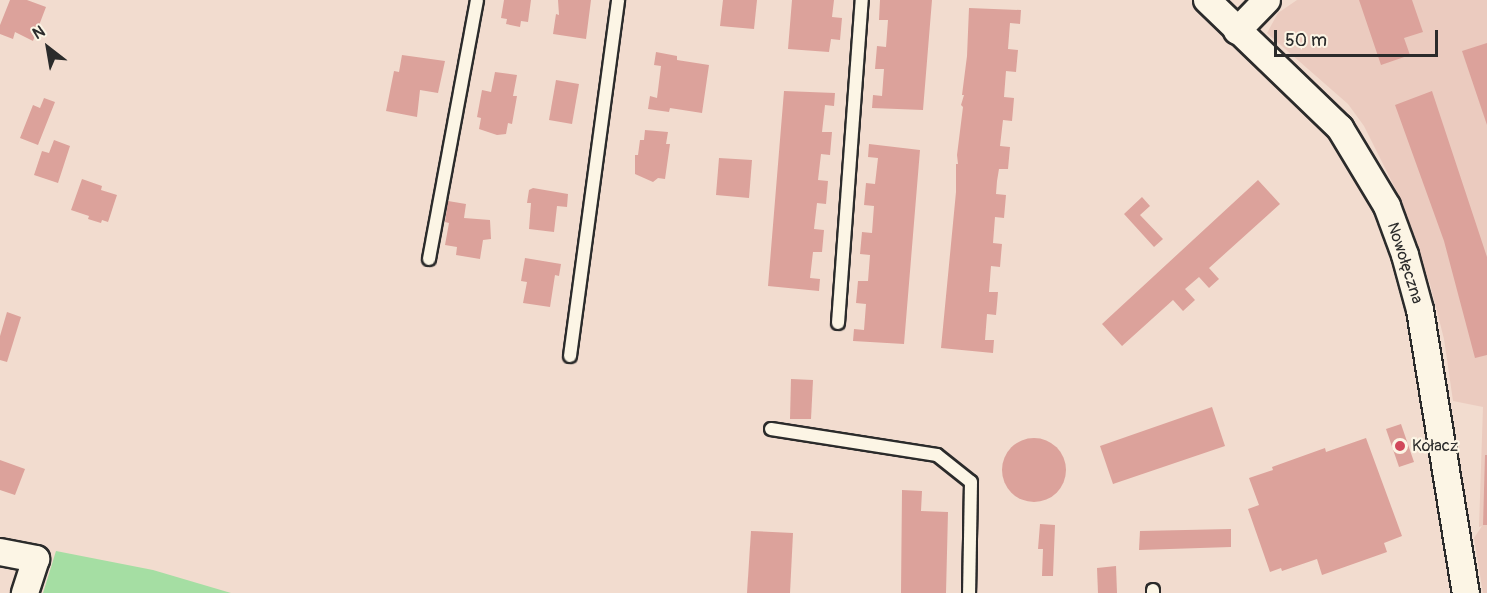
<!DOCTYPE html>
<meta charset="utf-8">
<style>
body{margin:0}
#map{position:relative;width:1487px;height:593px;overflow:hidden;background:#f2dccf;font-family:Pangolin,sans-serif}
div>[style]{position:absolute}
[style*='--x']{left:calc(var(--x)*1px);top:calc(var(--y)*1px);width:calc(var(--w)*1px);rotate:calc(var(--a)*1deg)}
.built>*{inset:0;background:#ebcbbf}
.green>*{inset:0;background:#a5dea3}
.building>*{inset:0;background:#dca29b}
.round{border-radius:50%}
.roads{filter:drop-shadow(2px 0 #2b2b2b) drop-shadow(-2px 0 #2b2b2b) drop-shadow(0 2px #2b2b2b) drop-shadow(0 -2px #2b2b2b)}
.lane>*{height:12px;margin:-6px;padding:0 6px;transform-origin:6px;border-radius:6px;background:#fcf5e5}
.street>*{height:26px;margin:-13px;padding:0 13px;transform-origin:13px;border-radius:13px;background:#fcf5e5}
.dots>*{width:16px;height:16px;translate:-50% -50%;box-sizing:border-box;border:3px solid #fcf5e5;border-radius:50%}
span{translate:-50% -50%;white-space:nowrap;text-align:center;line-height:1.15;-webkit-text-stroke:4.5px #fcf5e5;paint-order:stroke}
.street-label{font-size:16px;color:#2b2b2b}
.poi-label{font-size:16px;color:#2b2b2b}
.left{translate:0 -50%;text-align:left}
.north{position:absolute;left:18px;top:18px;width:60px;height:60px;-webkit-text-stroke:4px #fcf5e5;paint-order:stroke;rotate:329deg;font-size:16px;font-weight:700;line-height:24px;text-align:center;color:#2b2b2b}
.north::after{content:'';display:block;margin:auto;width:21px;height:27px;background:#2b2b2b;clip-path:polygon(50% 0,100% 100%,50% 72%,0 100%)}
.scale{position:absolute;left:1274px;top:30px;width:164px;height:27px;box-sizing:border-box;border:3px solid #2b2b2b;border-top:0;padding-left:8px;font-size:18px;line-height:21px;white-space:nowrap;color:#2b2b2b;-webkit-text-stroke:4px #fcf5e5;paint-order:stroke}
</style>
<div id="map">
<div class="built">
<i style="clip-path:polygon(1297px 0,1487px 0,1487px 593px,1483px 593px,1474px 538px,1482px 526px,1479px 527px,1483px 407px,1453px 401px,1444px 339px,1430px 284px,1396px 190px,1364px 126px,1348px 104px,1267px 33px,1278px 13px)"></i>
</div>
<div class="green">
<i style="clip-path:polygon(56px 551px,153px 570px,231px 593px,43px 593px)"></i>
</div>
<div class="building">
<i style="clip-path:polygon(10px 0,27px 0,46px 7px,33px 41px,15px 32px,13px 39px,0 34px,0 25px)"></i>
<i style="clip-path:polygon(504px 0,531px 0,528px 22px,521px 21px,520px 27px,506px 24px,507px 19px,501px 18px)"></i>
<i style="clip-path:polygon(558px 0,591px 0,586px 39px,553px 34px,556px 14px,559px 15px)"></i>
<i style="clip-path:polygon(723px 0,757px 0,754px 29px,720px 26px)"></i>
<i style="clip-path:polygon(792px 0,834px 0,832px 17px,842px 18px,840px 40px,831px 39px,829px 52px,788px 49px)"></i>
<i style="clip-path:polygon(880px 0,932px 0,923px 110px,872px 108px,873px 95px,882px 96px,884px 69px,875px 69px,877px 46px,886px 47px,888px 20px,879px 20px)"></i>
<i style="clip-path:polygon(1359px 0,1412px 0,1423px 32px,1404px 38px,1410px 55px,1381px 65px)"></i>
<i style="clip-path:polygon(969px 8px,1021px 10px,1020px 24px,1010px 23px,1008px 49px,1018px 50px,1016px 72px,1006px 71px,1004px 97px,1014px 98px,1013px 110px,1012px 121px,1003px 120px,1000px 146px,1010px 147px,1008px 169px,999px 169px,997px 181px,996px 194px,1006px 195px,1004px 218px,995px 217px,993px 243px,1002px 244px,1001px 255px,1000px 267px,991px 266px,989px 292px,998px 292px,997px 304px,996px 315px,987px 314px,985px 340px,994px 340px,993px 353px,941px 348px,956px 192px,956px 164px,958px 164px,957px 155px,963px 107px,961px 105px,964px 95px,962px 95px,967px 56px)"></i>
<i style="clip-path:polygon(1487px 43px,1487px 125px,1462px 51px)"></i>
<i style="clip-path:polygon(656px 52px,677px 56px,677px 60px,709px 65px,702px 113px,670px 108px,669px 112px,648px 109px,650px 96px,657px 98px,661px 66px,654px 65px)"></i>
<i style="clip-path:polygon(402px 55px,445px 61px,438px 93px,420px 90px,417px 117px,386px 111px,394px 71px,399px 72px)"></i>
<i style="clip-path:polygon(495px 72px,517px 75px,513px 96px,517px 96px,512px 124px,508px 123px,506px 134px,497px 135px,479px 129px,481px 118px,477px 117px,482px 90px,491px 92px)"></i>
<i style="clip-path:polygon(556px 80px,579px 84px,572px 124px,549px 120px)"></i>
<i style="clip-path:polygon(784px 91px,835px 93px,834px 106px,825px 105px,822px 132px,832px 132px,830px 155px,821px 154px,818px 180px,828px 181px,826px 204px,817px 203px,814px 229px,824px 230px,822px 252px,813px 252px,810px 278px,820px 279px,819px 291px,768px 286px)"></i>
<i style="clip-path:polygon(1432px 91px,1487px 257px,1487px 355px,1475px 358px,1444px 241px,1395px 105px)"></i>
<i style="clip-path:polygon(44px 98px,55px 102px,38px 145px,20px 138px,33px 105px,40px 108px)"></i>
<i style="clip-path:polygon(645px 130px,668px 132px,666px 144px,670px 144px,665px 179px,658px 178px,653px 182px,635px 174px,635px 155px,638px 155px,640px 140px,644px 140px)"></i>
<i style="clip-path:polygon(54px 140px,70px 146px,58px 183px,34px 175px,42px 151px,49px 153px)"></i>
<i style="clip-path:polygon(869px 144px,920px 150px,904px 344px,853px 341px,854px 329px,864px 330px,866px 304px,856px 303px,858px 281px,868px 281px,870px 255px,860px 254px,862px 232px,872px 233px,874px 206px,864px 205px,866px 183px,875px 184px,878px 158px,868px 157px)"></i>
<i style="clip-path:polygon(719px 158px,752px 160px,749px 198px,716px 195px)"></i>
<i style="clip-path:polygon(82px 179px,102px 186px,101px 190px,117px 195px,108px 222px,102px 220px,101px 223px,88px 219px,89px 216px,71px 210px)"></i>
<i style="clip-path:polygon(1258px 180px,1280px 204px,1209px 268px,1219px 279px,1209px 288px,1199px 277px,1185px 289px,1195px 300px,1183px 311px,1173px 300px,1122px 346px,1102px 324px)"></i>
<i style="clip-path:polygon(533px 188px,568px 194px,567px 207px,557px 206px,554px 232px,529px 229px,531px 203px,527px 203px,529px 190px)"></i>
<i style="clip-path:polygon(1142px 197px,1150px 206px,1140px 215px,1163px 239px,1154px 247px,1124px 214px)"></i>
<i style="clip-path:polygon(448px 201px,466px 204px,464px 218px,490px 220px,491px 239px,483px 240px,480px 259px,456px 255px,457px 247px,445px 245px,449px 223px,445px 222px)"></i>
<i style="clip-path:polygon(525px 258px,561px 264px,559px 276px,555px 275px,550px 307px,523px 303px,527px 282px,521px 281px)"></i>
<i style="clip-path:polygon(7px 312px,21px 317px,7px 362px,0 360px,0 336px)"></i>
<i style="clip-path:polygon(791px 379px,813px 380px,811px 419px,790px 419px)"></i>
<i style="clip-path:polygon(1212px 407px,1225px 446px,1113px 484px,1100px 446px)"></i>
<i style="clip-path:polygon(1401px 424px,1414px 462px,1399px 467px,1386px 429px)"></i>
<i style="clip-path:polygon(1366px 438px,1402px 536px,1384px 543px,1387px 552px,1322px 575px,1317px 559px,1282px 571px,1281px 568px,1270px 572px,1248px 509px,1259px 505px,1249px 478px,1273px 470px,1272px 467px,1325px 448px,1326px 452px)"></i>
<i class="round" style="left:1002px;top:438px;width:64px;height:64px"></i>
<i style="clip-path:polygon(1485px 455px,1487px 455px,1487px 525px,1483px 525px)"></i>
<i style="clip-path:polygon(0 460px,25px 469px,15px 495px,0 490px)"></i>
<i style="clip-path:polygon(902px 490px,922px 491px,921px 511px,948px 512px,946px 593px,901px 593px)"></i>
<i style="clip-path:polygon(1040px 524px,1055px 525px,1053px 576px,1042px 576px,1043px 549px,1038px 549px)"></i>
<i style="clip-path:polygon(1231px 529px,1231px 547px,1139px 550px,1140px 531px)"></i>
<i style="clip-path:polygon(751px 531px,793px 533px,790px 593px,747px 593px)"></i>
<i style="clip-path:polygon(1116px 566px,1117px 593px,1098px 593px,1097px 568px)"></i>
</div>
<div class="roads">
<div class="lane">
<i style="--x:429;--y:259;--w:263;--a:-79.5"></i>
<i style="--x:838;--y:323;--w:324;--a:-85.8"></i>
<i style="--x:570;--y:356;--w:359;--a:-82.3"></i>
<i style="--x:771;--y:429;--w:168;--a:8.9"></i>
<i style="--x:937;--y:455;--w:43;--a:38.5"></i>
<i style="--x:971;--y:482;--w:111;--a:91"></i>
<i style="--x:1153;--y:590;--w:3;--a:90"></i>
</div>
<div class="street">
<i style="--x:1207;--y:0;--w:185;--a:43.9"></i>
<i style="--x:1340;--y:128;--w:91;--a:58.9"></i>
<i style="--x:1387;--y:206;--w:52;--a:69.8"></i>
<i style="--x:1405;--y:255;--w:57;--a:74.7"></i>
<i style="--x:1420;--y:310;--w:287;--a:80.8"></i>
<i style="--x:1237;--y:31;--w:43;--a:-45.9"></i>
<i style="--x:0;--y:552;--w:37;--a:11"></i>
<i style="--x:36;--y:559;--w:36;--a:108"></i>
</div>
</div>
<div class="dots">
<i style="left:1400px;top:446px;background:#d1495b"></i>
</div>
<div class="street-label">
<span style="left:1405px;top:263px;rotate:72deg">Nowołęczna</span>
</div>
<div class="poi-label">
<span class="left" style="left:1412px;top:446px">Kołacz</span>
</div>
<div class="north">N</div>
<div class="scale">50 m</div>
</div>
